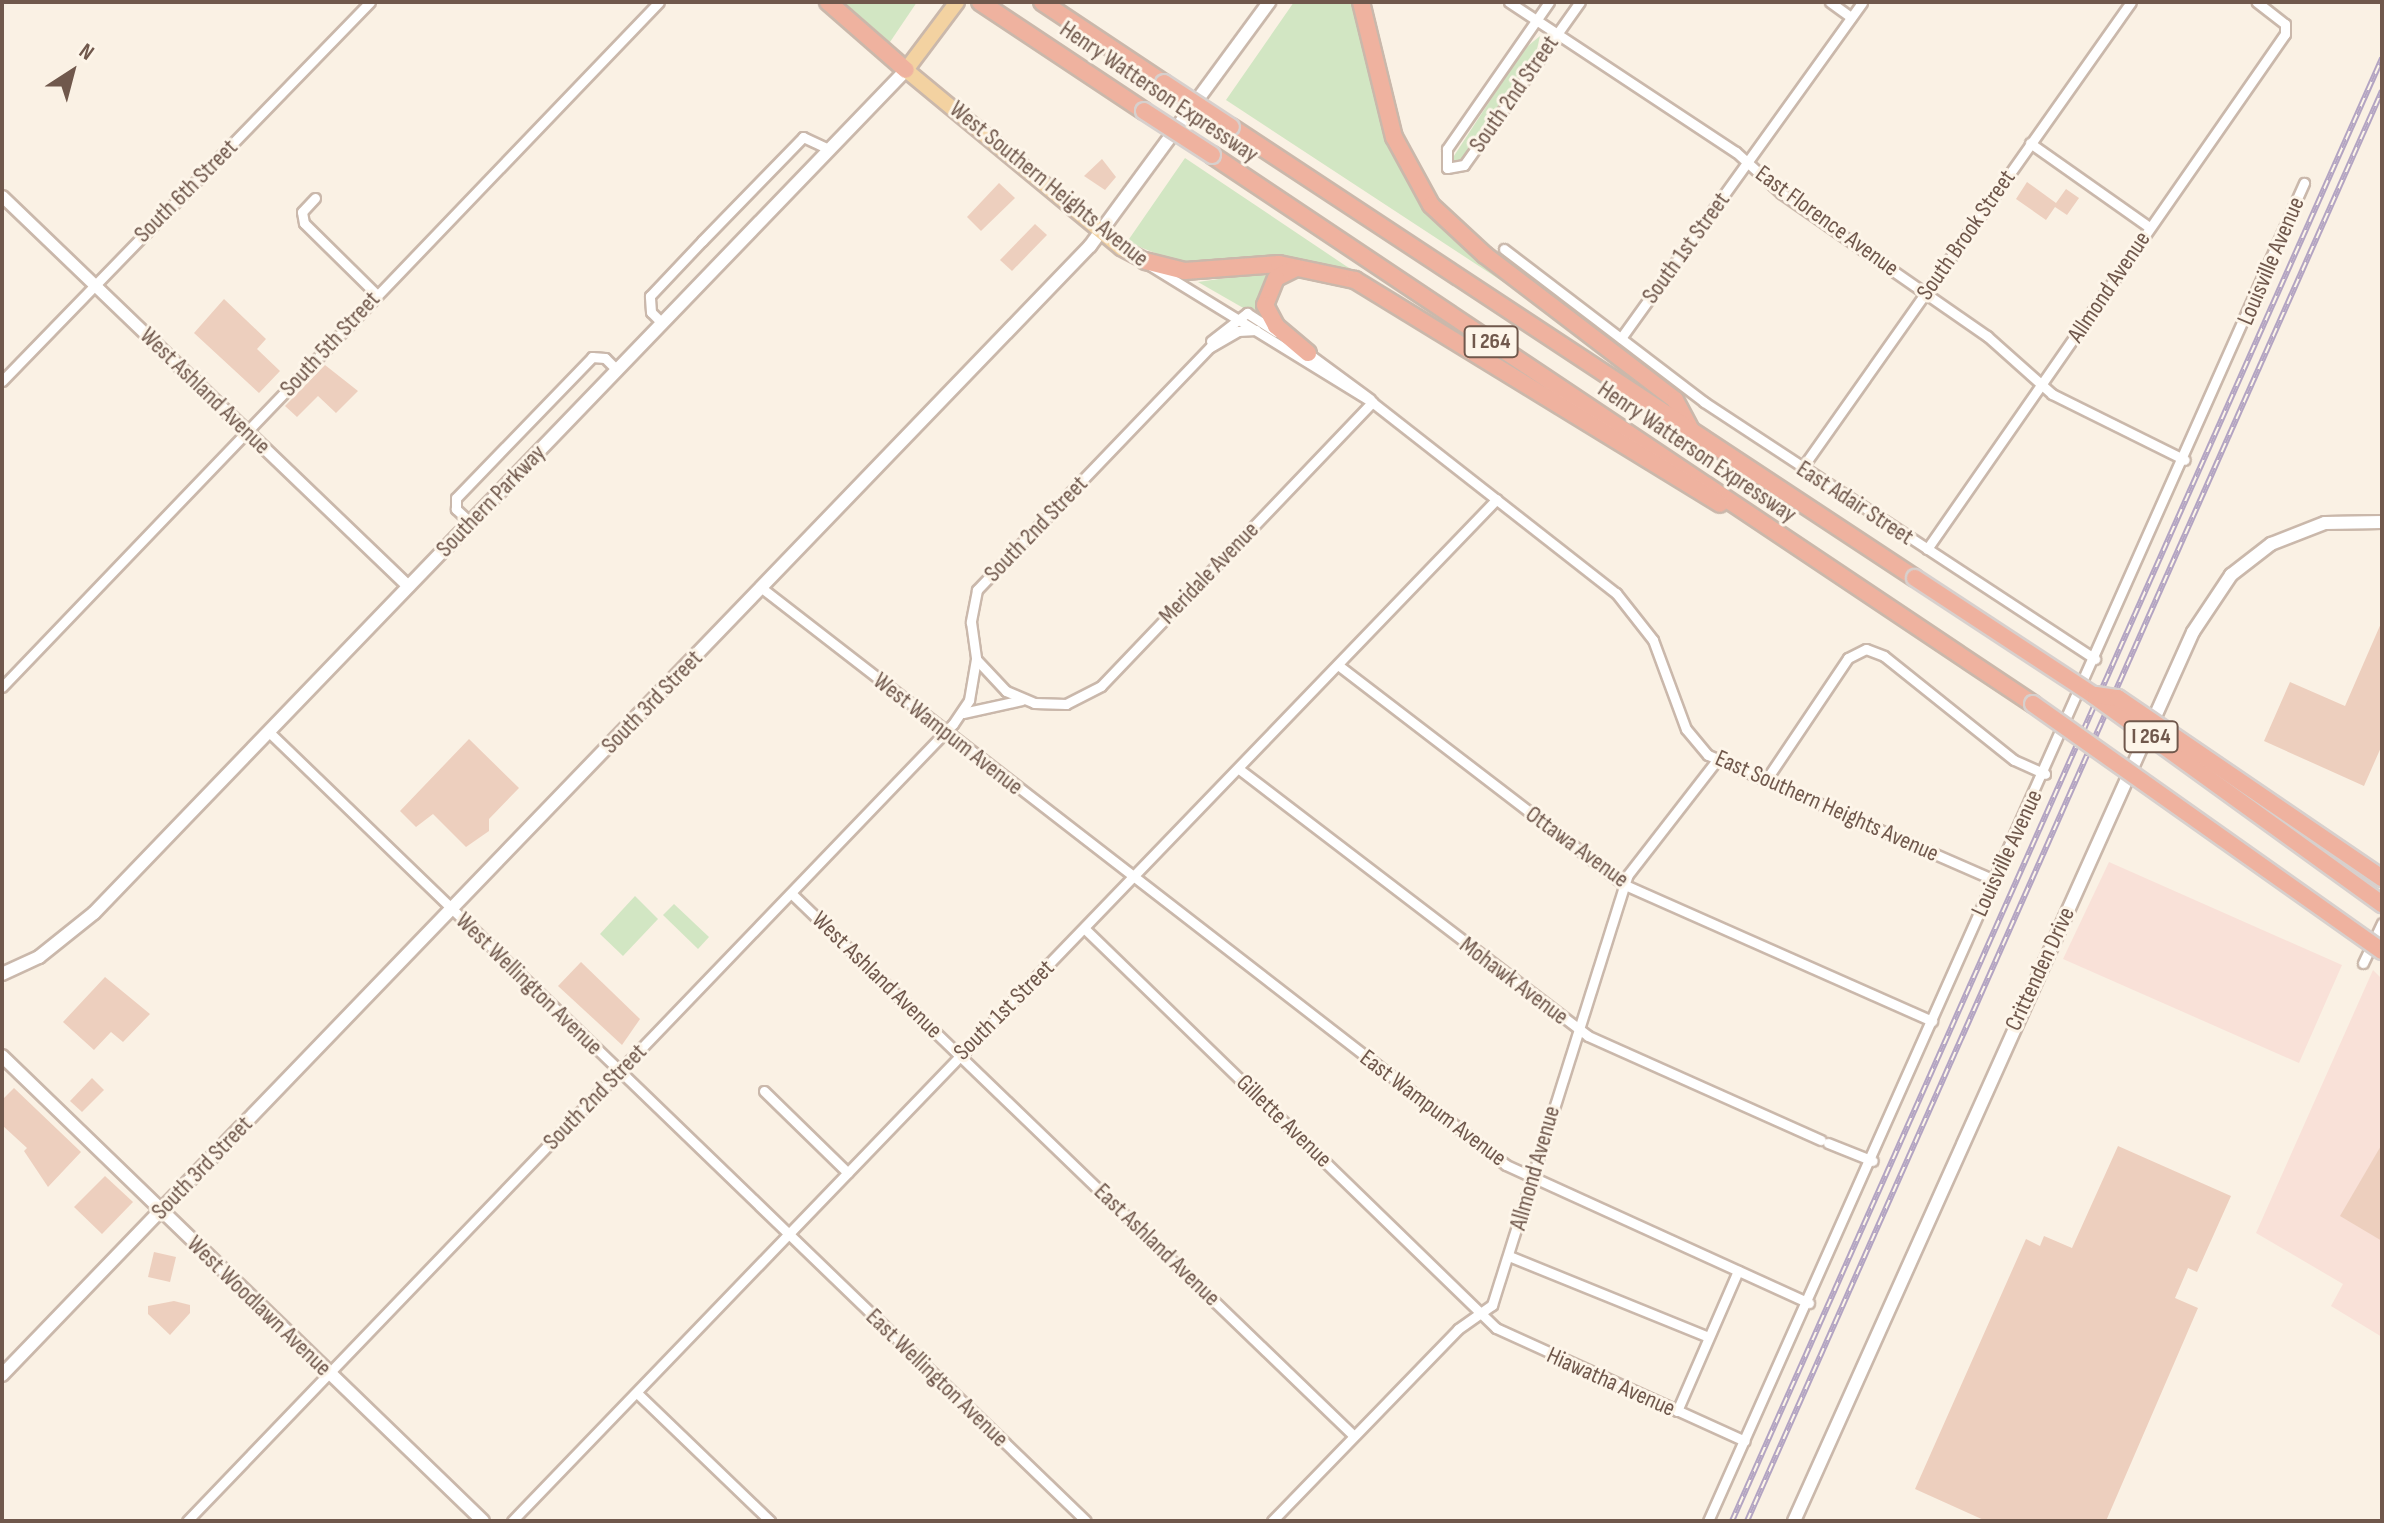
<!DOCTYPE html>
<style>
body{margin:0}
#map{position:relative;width:2384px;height:1523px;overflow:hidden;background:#faf1e4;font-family:"Sofia Sans Condensed",sans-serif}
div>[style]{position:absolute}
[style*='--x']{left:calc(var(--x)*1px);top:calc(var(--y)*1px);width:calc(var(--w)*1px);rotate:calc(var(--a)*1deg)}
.commercial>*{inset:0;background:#f9e1d8}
.green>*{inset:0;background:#d2e6c3}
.building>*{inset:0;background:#edcfbe}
.roads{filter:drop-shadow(2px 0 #cab8ab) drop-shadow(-2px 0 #cab8ab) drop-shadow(0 2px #cab8ab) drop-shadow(0 -2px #cab8ab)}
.minor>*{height:9px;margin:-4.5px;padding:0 4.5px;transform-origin:4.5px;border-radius:4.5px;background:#fff}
.tertiary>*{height:11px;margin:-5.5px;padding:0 5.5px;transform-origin:5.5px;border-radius:5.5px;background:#fff}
.secondary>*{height:12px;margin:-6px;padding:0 6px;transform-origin:6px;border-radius:6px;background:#fff}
.primary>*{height:14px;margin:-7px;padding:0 7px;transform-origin:7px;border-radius:7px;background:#f3d2a1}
.motorway>*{height:16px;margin:-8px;padding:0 8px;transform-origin:8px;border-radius:8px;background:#efb29f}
.rail>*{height:6px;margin-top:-3px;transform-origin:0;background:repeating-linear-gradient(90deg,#fdf5e9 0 9px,#b3a4c2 0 18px);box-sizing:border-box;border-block:2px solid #b3a4c2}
.bridges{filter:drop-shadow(2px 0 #d7d0cd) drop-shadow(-2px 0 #d7d0cd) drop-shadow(0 2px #d7d0cd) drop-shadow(0 -2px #d7d0cd)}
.motorway-bridge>*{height:16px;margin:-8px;padding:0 8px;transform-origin:8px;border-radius:8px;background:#efb29f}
span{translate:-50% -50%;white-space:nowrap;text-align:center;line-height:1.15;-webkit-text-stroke:6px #fdf5e9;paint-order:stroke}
.shield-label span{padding:2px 6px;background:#fdf5e9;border:2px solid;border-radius:6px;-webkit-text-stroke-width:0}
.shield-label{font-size:22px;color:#70584c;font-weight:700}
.street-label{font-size:24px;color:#70584c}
.frame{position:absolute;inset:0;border:4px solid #70584c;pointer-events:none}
.north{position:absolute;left:32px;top:32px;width:80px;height:80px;-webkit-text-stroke:6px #fdf5e9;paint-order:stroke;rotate:36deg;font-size:22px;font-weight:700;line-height:32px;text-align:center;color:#70584c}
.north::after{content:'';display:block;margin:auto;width:28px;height:36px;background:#70584c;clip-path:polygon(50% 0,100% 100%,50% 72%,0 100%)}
</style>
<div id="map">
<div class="commercial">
<i style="clip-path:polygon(2109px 862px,2342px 965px,2299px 1063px,2063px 959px)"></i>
<i style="clip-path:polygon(2373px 970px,2382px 979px,2382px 1337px,2331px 1306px,2343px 1284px,2256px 1233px)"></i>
</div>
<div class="green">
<i style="clip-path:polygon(840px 2px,917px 2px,888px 45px)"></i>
<i style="clip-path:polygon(1294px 2px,1353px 2px,1385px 131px,1408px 183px,1451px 238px,1520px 293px,1226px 100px)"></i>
<i style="clip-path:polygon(1540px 36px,1535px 58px,1464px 159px,1450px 162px,1523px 50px)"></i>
<i style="clip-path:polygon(1185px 158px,1346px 266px,1362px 275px,1270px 256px,1178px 262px,1127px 242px)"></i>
<i style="clip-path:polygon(1267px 275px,1259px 317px,1198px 282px,1233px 277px)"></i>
<i style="clip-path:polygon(635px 896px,658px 919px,623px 956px,600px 934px)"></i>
<i style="clip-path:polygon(674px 904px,709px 937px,698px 949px,663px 915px)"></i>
</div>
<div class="building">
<i style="clip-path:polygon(1102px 159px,1116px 177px,1105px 190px,1084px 176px)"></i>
<i style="clip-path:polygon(2027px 182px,2056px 203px,2066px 189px,2079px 198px,2067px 215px,2055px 207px,2046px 220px,2016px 199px)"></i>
<i style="clip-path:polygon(999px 183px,1015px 198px,981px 231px,967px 217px)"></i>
<i style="clip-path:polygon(1035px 224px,1047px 235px,1012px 271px,1000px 260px)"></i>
<i style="clip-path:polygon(224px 299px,266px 339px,257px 349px,280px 371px,259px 393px,194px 333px)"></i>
<i style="clip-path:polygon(325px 365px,358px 391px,336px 413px,318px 396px,297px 417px,285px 406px)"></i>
<i style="clip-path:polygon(2382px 621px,2382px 745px,2364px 786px,2264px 741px,2290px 682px,2345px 706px)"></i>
<i style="clip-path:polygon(469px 739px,519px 788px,489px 819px,489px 831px,466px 847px,433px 814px,416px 827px,400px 811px)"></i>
<i style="clip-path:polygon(581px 962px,640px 1019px,622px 1045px,558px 986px)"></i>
<i style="clip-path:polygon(105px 977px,150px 1014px,123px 1042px,111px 1032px,94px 1050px,63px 1022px)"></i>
<i style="clip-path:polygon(92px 1078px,104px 1090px,82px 1112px,70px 1101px)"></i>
<i style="clip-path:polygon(14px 1088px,81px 1152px,48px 1187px,24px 1151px,27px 1148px,2px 1125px,2px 1100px)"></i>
<i style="clip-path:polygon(2382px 1144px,2382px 1241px,2340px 1216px)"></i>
<i style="clip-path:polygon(2118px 1146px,2231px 1196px,2197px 1272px,2188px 1268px,2175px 1298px,2198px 1308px,2106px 1521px,1986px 1521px,1915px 1489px,2026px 1239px,2040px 1246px,2044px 1236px,2072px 1248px)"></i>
<i style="clip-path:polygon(105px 1176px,133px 1202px,102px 1234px,74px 1207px)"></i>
<i style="clip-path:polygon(154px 1252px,176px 1257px,170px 1282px,148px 1277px)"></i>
<i style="clip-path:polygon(174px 1301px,190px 1305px,190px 1313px,170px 1335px,148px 1314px,148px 1306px)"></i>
</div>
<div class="roads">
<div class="minor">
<i style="--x:1509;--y:2;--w:272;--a:33.5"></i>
<i style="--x:1736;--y:152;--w:61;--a:42.3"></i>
<i style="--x:1781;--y:193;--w:251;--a:34.8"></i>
<i style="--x:1987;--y:336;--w:87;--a:41.7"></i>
<i style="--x:2052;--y:394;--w:148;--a:26.4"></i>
<i style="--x:1549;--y:2;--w:179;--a:124.8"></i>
<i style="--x:1447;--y:149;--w:19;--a:90"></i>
<i style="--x:1447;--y:168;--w:17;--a:-10"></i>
<i style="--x:1464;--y:165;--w:200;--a:-54.6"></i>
<i style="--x:1830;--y:2;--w:26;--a:36"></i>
<i style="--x:2030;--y:143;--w:146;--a:35.2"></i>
<i style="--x:315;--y:198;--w:19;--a:133"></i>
<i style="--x:302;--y:212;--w:11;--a:80"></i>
<i style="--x:304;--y:223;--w:101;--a:44.6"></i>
<i style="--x:1504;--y:249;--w:252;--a:37.4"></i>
<i style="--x:1704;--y:402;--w:468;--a:33.3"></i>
<i style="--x:1151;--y:266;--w:259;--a:31.6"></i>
<i style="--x:1372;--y:402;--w:310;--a:38.1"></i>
<i style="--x:1616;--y:593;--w:60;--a:51.8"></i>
<i style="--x:1653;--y:640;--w:95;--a:69.7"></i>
<i style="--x:1686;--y:729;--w:34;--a:50"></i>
<i style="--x:1708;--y:755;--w:312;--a:23.6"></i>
<i style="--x:661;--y:322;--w:14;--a:-135"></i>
<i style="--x:651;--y:312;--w:16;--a:-94"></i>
<i style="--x:650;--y:296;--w:76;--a:-46.6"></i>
<i style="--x:702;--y:241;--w:145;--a:-45.8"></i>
<i style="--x:803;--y:137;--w:29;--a:25"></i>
<i style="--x:1256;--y:330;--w:18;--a:177"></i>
<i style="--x:1238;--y:331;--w:32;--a:150"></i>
<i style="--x:1210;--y:347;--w:337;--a:133.8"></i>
<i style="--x:977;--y:590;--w:33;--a:101"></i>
<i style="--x:971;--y:622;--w:37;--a:82"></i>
<i style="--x:976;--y:659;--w:44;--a:46.8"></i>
<i style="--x:1006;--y:691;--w:30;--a:23"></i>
<i style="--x:1034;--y:703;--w:32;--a:2"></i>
<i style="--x:1066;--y:704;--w:39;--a:-27"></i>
<i style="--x:1101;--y:686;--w:393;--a:-46.3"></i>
<i style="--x:1621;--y:338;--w:413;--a:-54.3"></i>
<i style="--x:1211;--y:341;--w:46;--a:-37.9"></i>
<i style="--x:1247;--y:313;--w:35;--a:33"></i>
<i style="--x:1305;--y:351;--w:81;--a:36.4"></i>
<i style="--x:2;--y:381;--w:528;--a:-45.84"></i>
<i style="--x:1802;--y:468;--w:570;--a:-54.78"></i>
<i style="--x:471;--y:523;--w:21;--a:-137"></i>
<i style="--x:456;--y:509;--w:11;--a:-90"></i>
<i style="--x:456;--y:498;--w:196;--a:-46"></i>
<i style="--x:592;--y:357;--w:13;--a:4"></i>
<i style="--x:605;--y:358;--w:17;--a:45"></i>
<i style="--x:1927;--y:549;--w:627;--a:-55.2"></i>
<i style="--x:2285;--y:34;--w:10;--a:-90"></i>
<i style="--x:2285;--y:24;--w:36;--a:-142"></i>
<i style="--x:763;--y:589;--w:940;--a:37.78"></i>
<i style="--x:1506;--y:1165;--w:333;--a:24.5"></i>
<i style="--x:1338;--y:665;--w:362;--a:37.5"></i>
<i style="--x:1625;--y:885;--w:336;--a:23.9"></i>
<i style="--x:2;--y:687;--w:949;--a:-46.2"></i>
<i style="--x:963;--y:713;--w:60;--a:-12.4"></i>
<i style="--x:270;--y:733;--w:1134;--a:44"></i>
<i style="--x:1239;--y:769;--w:439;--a:37.4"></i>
<i style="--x:1588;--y:1036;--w:255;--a:24.1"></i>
<i style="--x:1766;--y:780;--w:147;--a:-56.1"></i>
<i style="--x:1848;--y:658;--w:20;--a:-27"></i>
<i style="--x:1866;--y:649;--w:19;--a:21"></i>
<i style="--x:1884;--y:656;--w:166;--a:38.7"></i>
<i style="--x:2014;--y:760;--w:34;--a:24"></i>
<i style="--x:793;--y:895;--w:779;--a:43.96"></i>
<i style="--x:1085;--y:929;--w:573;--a:44.15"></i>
<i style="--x:1496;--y:1328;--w:273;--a:24.4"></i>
<i style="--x:2363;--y:963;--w:44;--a:-64.6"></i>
<i style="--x:764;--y:1091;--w:117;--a:44.3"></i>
<i style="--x:1828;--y:1143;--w:48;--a:21.8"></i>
<i style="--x:1509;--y:1256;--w:215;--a:22.1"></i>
<i style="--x:637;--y:1393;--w:185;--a:43.9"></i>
<i style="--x:1677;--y:1411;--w:153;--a:-66.5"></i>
<i style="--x:187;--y:1521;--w:1105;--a:-46.14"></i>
<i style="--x:953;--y:724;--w:29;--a:-56"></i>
<i style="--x:969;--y:700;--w:42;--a:-80.3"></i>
<i style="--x:512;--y:1521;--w:1419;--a:-46.06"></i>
<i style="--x:1272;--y:1521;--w:267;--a:-45.9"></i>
<i style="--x:1458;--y:1329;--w:42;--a:-35.2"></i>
<i style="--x:1492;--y:1305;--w:450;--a:-72.5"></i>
<i style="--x:1627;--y:876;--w:147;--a:-52.2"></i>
<i style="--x:1708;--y:1521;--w:1465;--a:-65.99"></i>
</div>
<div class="tertiary">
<i style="--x:2;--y:196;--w:563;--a:43.85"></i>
</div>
<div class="secondary">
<i style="--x:2;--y:974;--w:41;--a:-24.7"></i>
<i style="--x:39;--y:957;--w:70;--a:-38.7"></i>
<i style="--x:94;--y:913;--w:1170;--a:-46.07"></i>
<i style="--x:2;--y:1056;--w:669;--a:44.03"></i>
<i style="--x:2;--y:1375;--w:1568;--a:-46.06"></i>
<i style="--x:1090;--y:246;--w:303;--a:-53.7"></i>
<i style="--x:1794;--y:1521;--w:974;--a:-65.83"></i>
<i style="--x:2193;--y:632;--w:69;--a:-56.3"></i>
<i style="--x:2231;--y:575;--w:51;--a:-37.8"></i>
<i style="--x:2271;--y:544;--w:58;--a:-21.3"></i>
<i style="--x:2325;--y:523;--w:57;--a:-1"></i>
</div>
<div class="primary">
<i style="--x:957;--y:2;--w:85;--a:126.9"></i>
<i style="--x:906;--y:70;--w:279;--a:39.6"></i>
<i style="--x:1121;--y:248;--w:27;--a:28"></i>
</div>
<div class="motorway">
<i style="--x:828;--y:2;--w:103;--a:41.1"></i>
<i style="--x:980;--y:2;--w:197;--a:33.6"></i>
<i style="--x:1042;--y:2;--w:146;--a:33.6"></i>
<i style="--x:1361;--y:2;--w:139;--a:76.3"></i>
<i style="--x:1394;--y:137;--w:77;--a:61.4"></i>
<i style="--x:1431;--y:205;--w:74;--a:42.8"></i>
<i style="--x:1485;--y:255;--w:239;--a:37.3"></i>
<i style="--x:1675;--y:400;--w:34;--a:62"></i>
<i style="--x:1231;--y:127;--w:819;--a:33.4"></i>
<i style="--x:1212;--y:155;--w:988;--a:33.77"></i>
<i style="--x:1145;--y:261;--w:41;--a:14"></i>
<i style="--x:1185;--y:271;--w:94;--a:-4.3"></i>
<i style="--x:1279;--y:264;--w:78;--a:11.9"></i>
<i style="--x:1355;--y:280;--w:428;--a:31.5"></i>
<i style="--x:1296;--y:268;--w:22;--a:153"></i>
<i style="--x:1276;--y:278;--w:29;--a:112"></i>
<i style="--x:1265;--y:305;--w:24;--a:62"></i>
<i style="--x:1276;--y:326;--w:42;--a:40.2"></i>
</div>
</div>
<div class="rail">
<i style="--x:1732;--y:1521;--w:1601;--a:-66.04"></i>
<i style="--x:1747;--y:1521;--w:1565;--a:-66.06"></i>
</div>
<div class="bridges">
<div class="motorway-bridge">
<i style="--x:1164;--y:83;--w:80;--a:33.3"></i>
<i style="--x:1144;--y:111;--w:81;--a:32.9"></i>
<i style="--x:1915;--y:578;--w:213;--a:33.3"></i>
<i style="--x:2093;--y:695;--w:357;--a:35.9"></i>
<i style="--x:2096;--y:695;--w:22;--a:8"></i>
<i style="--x:2118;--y:698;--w:320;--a:34.3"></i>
<i style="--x:2033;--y:704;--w:428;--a:35.3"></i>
</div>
</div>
<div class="shield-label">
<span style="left:1491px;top:342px">I 264</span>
<span style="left:2151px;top:737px">I 264</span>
</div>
<div class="street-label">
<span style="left:1159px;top:92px;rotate:34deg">Henry Watterson Expressway</span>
<span style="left:1514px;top:94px;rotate:-55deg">South 2nd Street</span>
<span style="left:1049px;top:184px;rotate:39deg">West Southern Heights Avenue</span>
<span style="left:186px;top:191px;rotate:-45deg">South 6th Street</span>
<span style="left:1827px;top:221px;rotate:36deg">East Florence Avenue</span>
<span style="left:1966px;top:235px;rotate:-55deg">South Brook Street</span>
<span style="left:1686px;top:248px;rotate:-54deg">South 1st Street</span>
<span style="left:2271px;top:261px;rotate:-67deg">Louisville Avenue</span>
<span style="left:2109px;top:287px;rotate:-56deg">Allmond Avenue</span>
<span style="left:330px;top:344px;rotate:-47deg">South 5th Street</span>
<span style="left:205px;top:391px;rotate:44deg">West Ashland Avenue</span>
<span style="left:1697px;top:452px;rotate:34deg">Henry Watterson Expressway</span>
<span style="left:491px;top:501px;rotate:-46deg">Southern Parkway</span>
<span style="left:1855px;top:503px;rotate:33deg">East Adair Street</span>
<span style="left:1036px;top:529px;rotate:-46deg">South 2nd Street</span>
<span style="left:1209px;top:573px;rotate:-46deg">Meridale Avenue</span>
<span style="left:652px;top:702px;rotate:-46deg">South 3rd Street</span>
<span style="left:948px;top:734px;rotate:38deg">West Wampum Avenue</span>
<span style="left:1827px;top:806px;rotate:24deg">East Southern Heights Avenue</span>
<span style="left:1577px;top:847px;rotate:36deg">Ottawa Avenue</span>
<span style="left:2007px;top:853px;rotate:-65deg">Louisville Avenue</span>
<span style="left:2040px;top:969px;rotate:-65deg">Crittenden Drive</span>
<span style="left:877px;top:975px;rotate:44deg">West Ashland Avenue</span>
<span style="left:1514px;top:981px;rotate:37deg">Mohawk Avenue</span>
<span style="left:529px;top:984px;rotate:44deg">West Wellington Avenue</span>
<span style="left:1004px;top:1010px;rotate:-45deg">South 1st Street</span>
<span style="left:595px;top:1097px;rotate:-46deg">South 2nd Street</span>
<span style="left:1433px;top:1108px;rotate:37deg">East Wampum Avenue</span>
<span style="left:1284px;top:1121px;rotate:44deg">Gillette Avenue</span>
<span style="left:202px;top:1168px;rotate:-46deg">South 3rd Street</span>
<span style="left:1535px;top:1168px;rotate:-74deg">Allmond Avenue</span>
<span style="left:1157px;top:1245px;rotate:44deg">East Ashland Avenue</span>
<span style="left:259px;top:1306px;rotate:44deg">West Woodlawn Avenue</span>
<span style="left:937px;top:1378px;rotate:44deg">East Wellington Avenue</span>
<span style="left:1611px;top:1382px;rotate:24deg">Hiawatha Avenue</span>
</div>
<div class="frame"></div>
<div class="north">N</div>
</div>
